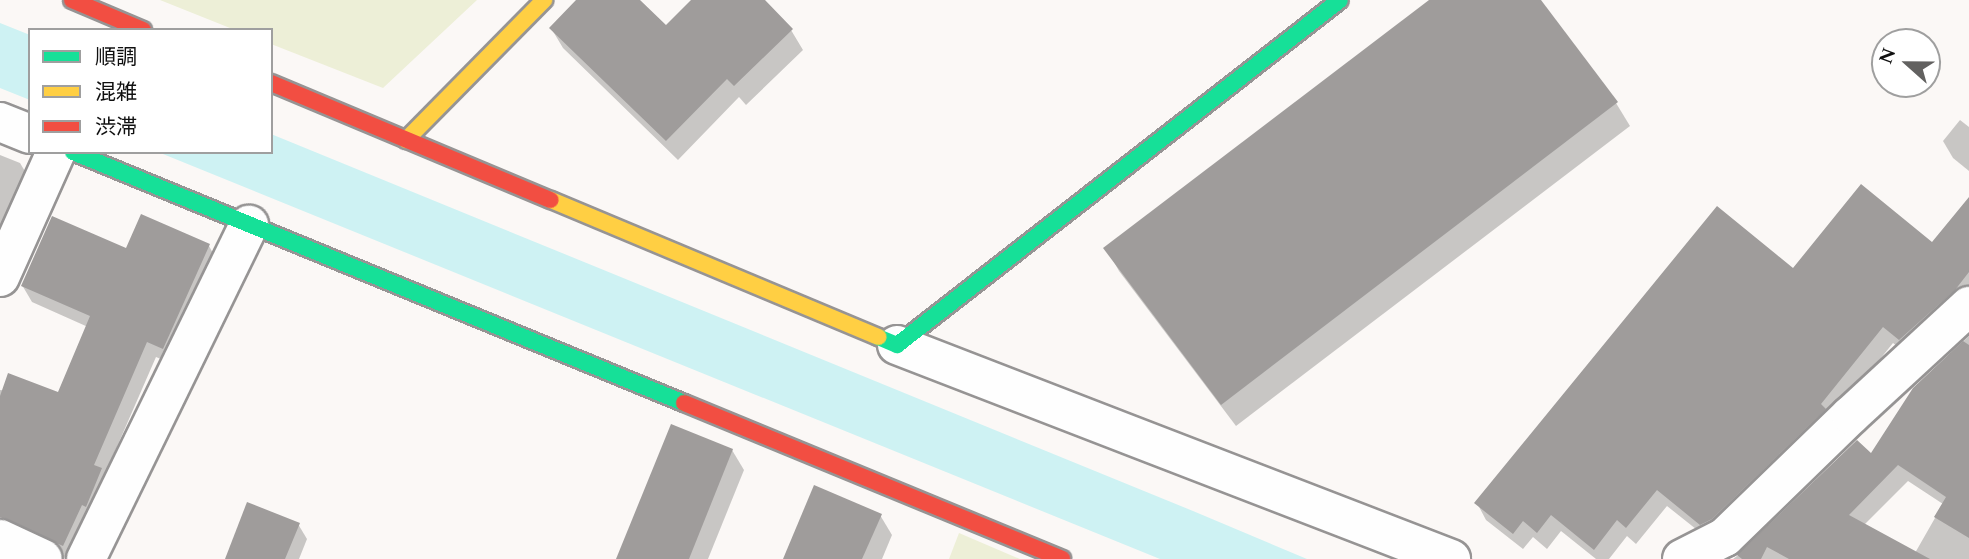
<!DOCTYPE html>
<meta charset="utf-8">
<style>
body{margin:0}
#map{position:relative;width:1969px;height:559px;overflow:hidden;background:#fbf8f6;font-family:Spectral,"Noto Sans JP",serif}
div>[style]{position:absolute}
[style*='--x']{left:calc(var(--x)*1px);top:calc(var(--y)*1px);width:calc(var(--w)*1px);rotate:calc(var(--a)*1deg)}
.green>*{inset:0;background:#edefd7}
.water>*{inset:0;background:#cef2f3}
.shadow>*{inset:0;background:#0003}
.building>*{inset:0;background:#9f9c9b}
.roads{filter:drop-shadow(2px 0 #969494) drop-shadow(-2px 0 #969494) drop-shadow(0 2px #969494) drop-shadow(0 -2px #969494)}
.street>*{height:38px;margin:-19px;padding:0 19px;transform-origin:19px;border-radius:19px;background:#fefefe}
.fast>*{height:16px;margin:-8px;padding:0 8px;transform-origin:8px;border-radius:8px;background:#16e098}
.slow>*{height:16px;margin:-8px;padding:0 8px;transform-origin:8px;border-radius:8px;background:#ffcf43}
.jam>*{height:16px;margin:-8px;padding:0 8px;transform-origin:8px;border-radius:8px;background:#f24e42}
span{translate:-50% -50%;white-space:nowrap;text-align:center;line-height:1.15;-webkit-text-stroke:7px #fff;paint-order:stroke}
.legend{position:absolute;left:28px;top:28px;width:245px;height:126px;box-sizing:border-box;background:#fff;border:2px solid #9f9f9f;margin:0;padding:9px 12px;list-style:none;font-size:21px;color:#101010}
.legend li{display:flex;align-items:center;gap:14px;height:35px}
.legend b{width:35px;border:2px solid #9f9f9f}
.north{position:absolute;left:1871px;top:28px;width:70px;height:70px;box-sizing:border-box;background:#fff;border:2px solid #9f9f9f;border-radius:50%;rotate:291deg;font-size:19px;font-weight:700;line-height:28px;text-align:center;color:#101010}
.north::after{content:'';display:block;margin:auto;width:24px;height:32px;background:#626160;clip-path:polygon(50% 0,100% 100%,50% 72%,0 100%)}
</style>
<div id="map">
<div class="green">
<i style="clip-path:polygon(160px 0,477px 0,383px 88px,271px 44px,271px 30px,235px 30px)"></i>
<i style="clip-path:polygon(959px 533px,1020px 559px,949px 559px)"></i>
</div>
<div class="water">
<i style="clip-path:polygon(0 23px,30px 35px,30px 100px,0 88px)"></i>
<i style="clip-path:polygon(271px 134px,1193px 511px,1307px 559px,1160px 559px,158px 152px,271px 152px)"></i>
</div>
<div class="shadow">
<i style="clip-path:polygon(579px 0,638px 0,666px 27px,694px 0,763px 0,791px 30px,803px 50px,746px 105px,739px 97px,678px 160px,563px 48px,551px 28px)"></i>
<i style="clip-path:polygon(1432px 0,1539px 0,1616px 103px,1630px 126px,1236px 426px,1119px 271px,1106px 248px)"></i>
<i style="clip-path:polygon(1960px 120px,1969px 127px,1969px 171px,1953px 158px,1943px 141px)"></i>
<i style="clip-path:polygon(0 155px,20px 163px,29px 178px,0 256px)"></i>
<i style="clip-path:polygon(1969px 200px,1969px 304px,1910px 356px,1893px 343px,1831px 420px,1711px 541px,1667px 506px,1636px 544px,1627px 536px,1609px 559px,1596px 559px,1561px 531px,1547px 549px,1533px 537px,1523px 549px,1486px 520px,1477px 503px,1793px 270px,1932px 244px)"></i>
<i style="clip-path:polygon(209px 246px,218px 262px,173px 364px,156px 357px,68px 559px,0 528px,0 390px,58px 394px,88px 327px,32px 302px,22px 285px,127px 251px)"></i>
<i style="clip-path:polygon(evenodd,1969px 336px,1969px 559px,1733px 559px,1871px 456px,1914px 389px,1969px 336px,1908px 481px,1943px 504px,1915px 553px,1864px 525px,1908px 481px)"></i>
<i style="clip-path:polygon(732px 450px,744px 470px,708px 559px,618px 559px)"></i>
<i style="clip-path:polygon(880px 515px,892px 535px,882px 559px,785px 559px)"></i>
<i style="clip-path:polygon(298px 524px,307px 539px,299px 559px,227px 559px)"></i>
</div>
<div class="building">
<i style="clip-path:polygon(576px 0,640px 0,666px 25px,691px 0,765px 0,793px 29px,734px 86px,727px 79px,666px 141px,549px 28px)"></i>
<i style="clip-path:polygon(1429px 0,1541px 0,1618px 102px,1221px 405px,1103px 248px)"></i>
<i style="clip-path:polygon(1861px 184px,1932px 242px,1969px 197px,1969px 272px,1955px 290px,1899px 340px,1883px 327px,1821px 404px,1826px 409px,1712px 519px,1700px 525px,1657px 490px,1626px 528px,1617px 520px,1594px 550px,1551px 515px,1537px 533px,1523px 521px,1513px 534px,1474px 503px,1717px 206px,1793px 268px)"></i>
<i style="clip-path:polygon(141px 214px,210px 244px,163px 349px,147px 342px,94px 465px,102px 468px,86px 507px,82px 505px,63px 546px,0 517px,0 396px,8px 373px,58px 392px,90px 316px,21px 286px,52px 216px,126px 248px)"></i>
<i style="clip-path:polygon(1963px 341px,1969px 345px,1969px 538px,1934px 517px,1946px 497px,1898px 465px,1849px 515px,1930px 559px,1789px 559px,1767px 547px,1761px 559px,1742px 559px,1737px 555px,1857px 440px,1871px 453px,1913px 388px)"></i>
<i style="clip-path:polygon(671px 424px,733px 449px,689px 559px,616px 559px)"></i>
<i style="clip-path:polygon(814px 485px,882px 514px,862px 559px,783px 559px)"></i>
<i style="clip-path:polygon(247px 502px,300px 523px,285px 559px,225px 559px)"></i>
</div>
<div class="roads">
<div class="street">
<i style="--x:0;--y:122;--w:32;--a:22"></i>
<i style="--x:0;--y:277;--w:137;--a:-65.9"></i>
<i style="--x:897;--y:345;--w:594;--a:21.12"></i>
<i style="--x:0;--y:539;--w:47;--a:24.9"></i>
<i style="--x:86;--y:559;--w:372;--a:-64"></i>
<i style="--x:1682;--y:559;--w:48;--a:-27.1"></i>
<i style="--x:1725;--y:537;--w:175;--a:-44.1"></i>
<i style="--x:1851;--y:415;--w:161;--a:-42.7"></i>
</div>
<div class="fast">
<i style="--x:73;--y:152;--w:661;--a:22.33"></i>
<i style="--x:878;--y:337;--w:21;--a:23"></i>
<i style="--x:897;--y:345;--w:561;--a:-37.91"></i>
</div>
<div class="slow">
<i style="--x:406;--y:140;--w:197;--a:-45.4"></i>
<i style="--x:551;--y:200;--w:355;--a:22.7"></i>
</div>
<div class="jam">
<i style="--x:72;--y:0;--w:77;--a:22.9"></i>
<i style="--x:271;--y:83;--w:303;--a:22.7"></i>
<i style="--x:684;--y:403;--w:409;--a:22.4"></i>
</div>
</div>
<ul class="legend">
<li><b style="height:9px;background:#16e098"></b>順調</li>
<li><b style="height:9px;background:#ffcf43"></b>混雑</li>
<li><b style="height:9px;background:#f24e42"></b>渋滞</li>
</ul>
<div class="north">N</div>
</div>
